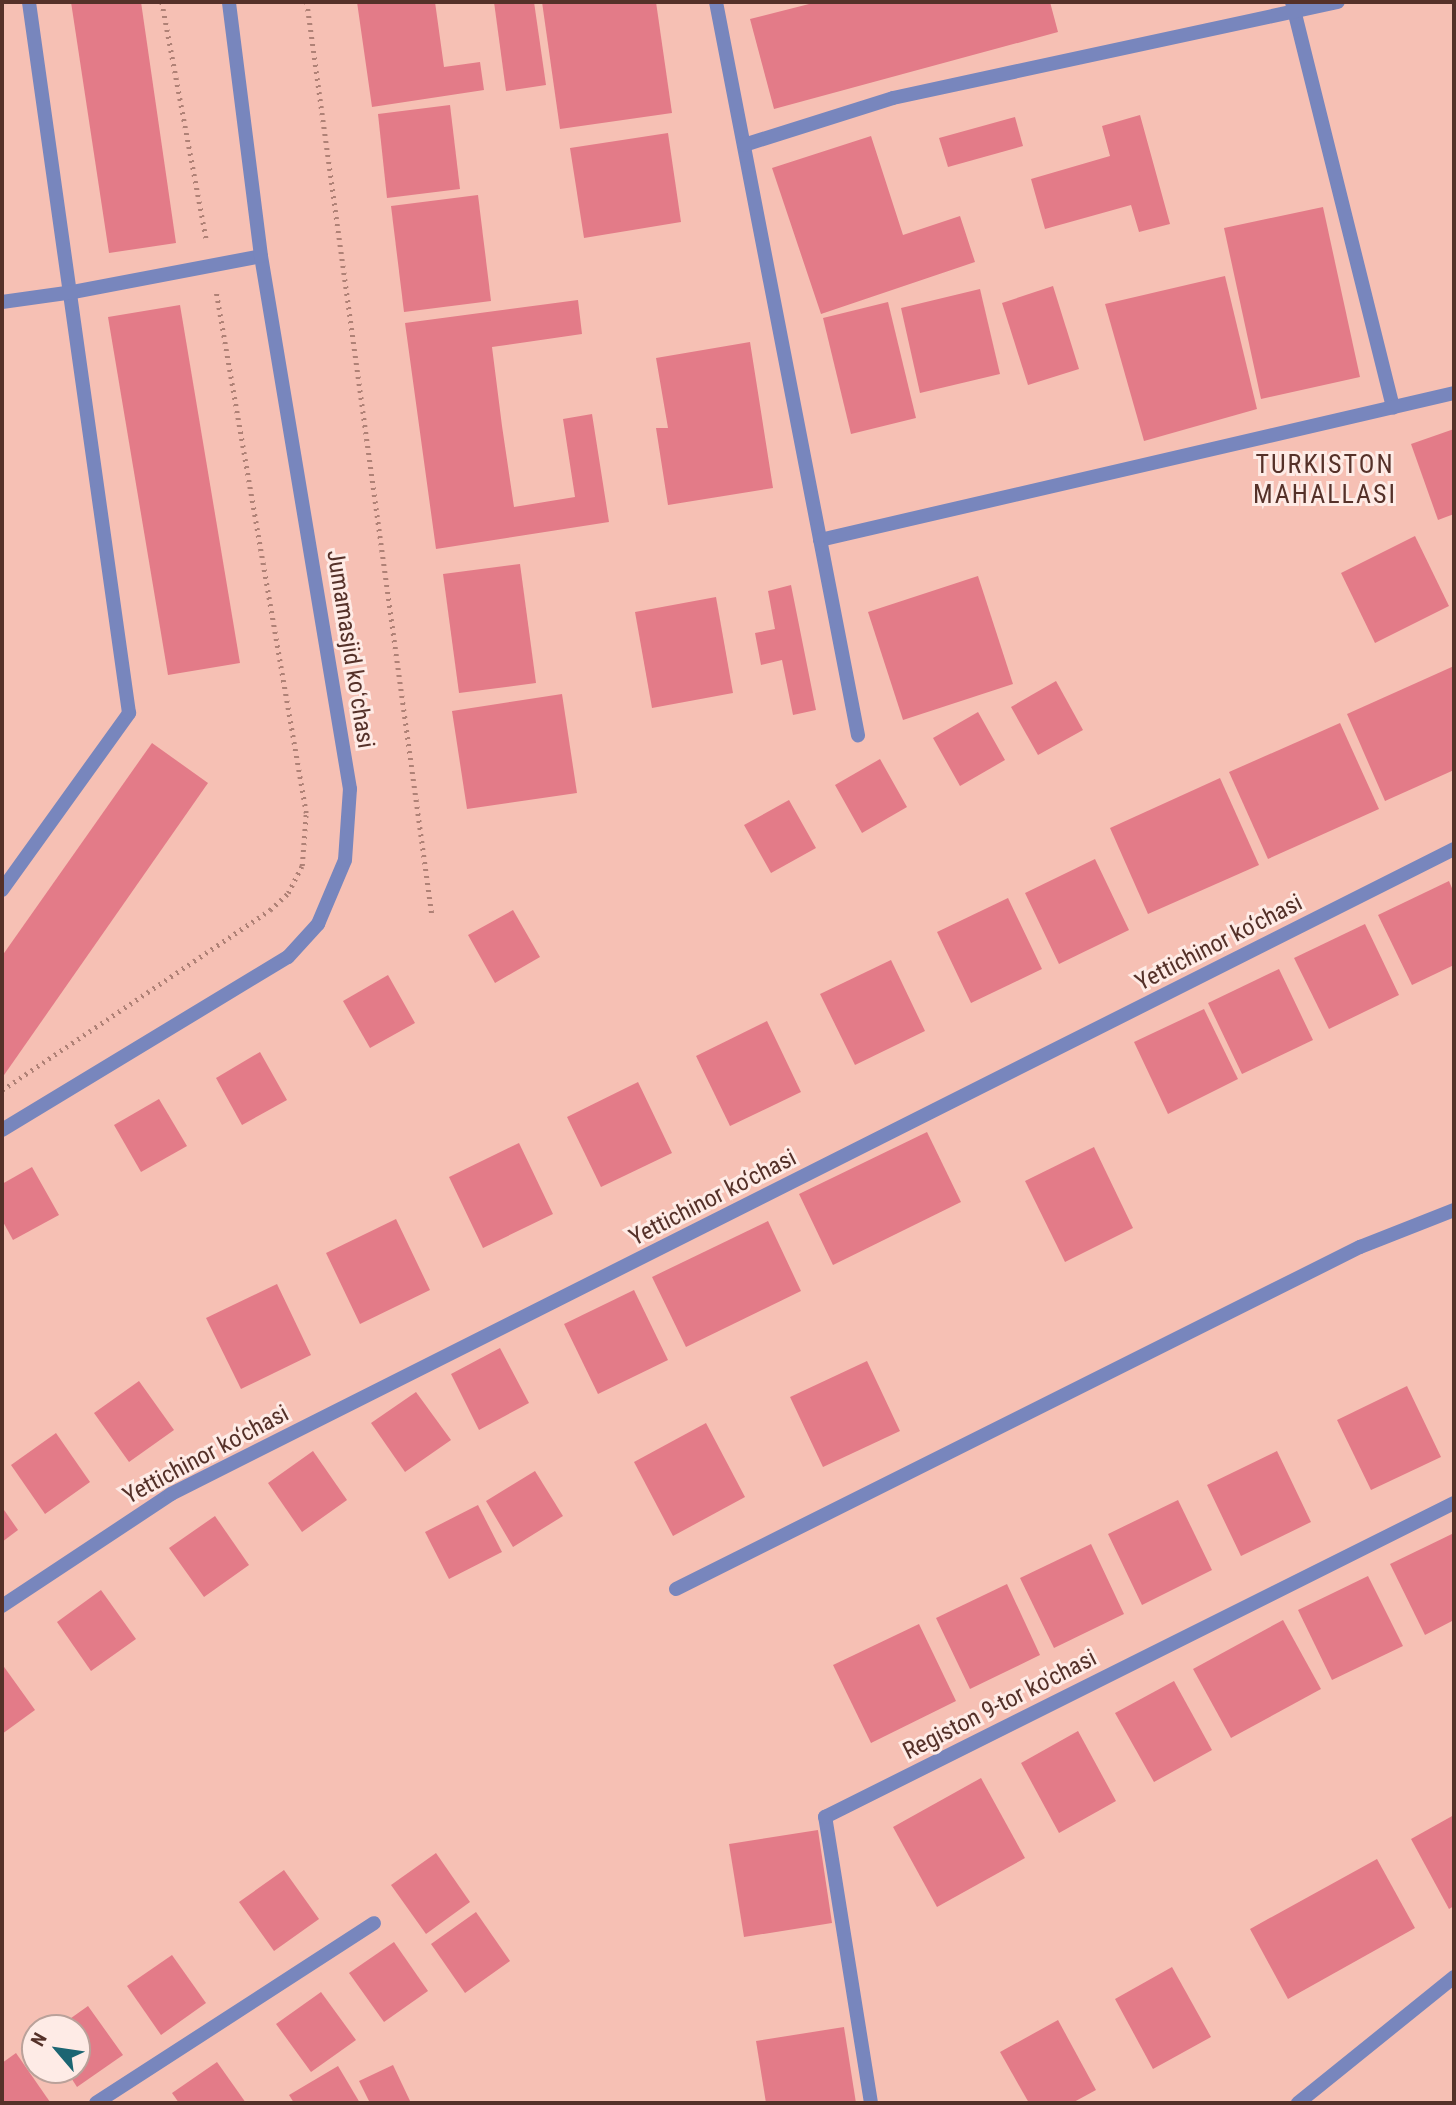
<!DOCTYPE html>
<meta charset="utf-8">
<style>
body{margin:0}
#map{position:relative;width:1456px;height:2105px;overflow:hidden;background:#f6c0b4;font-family:"Roboto Condensed",sans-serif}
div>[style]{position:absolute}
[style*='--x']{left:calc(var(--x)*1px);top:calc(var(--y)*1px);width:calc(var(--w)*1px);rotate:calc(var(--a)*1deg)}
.building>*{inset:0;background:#e37b88}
.path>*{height:4.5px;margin-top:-2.25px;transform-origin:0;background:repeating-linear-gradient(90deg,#af8176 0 2px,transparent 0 7px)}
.service>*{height:14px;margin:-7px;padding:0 7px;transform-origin:7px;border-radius:7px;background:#7886bd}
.minor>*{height:14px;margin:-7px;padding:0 7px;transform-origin:7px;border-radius:7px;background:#7886bd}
span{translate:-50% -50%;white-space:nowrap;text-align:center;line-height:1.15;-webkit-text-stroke:6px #feebe6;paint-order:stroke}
.street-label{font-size:24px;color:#553129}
.neighbourhood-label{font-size:26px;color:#553129;letter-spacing:2px}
.frame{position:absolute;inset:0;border:4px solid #553129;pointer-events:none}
.north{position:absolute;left:21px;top:2014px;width:70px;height:70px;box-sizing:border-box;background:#feebe6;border:2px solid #baa19a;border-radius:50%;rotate:299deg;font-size:19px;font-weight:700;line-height:28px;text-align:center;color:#553129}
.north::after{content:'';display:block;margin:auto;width:24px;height:32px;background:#1c6572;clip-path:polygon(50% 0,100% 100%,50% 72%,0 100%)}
</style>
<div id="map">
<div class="building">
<i style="clip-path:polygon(71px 2px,141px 2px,176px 243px,109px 253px)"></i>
<i style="clip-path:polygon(357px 2px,435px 2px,444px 67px,480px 62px,484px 90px,372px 107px)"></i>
<i style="clip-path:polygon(494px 2px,534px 2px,546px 85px,506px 91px)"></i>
<i style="clip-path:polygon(542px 2px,656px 2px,672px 113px,560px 129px)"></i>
<i style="clip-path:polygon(817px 2px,1050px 2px,1058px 32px,774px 109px,750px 19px)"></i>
<i style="clip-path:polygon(450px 105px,460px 189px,387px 198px,378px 114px)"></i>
<i style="clip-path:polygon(1140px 115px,1170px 224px,1139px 232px,1131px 205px,1045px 229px,1031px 179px,1110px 156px,1102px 126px)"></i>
<i style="clip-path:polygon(1015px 117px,1023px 146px,948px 167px,939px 138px)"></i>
<i style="clip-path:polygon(668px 133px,681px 222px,584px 238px,570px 148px)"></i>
<i style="clip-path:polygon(871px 136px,903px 235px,960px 216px,975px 262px,821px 314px,772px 168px)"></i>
<i style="clip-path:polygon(478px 195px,491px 301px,404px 312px,391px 206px)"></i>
<i style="clip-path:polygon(1323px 207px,1360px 377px,1261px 399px,1224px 228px)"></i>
<i style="clip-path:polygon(1225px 276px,1257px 409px,1144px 441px,1105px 304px)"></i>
<i style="clip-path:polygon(1053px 286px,1079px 369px,1028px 385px,1002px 303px)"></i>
<i style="clip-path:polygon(980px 289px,1000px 374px,920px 393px,901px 308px)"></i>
<i style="clip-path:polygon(578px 300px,582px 334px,492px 347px,502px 426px,514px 507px,575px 497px,563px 419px,592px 414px,609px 522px,436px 549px,405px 323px)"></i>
<i style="clip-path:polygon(888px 302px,916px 418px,851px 434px,823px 318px)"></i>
<i style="clip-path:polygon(180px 305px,240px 663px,168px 675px,108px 317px)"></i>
<i style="clip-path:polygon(750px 342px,773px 488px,668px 505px,656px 428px,668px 428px,656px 358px)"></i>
<i style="clip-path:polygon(1454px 429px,1454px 514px,1438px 520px,1411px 444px)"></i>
<i style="clip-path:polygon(1415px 536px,1449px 606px,1375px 643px,1341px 573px)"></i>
<i style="clip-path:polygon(520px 564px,536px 683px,459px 693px,443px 574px)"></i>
<i style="clip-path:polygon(978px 576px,1013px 684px,903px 720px,868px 612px)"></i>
<i style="clip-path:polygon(791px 585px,816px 710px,793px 715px,782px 660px,761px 665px,755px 633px,775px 629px,768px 591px)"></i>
<i style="clip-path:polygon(716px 597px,733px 693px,652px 708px,635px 612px)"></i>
<i style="clip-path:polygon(1454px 666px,1454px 770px,1385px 801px,1347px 714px)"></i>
<i style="clip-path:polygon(1056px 681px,1083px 730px,1038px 755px,1011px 707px)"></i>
<i style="clip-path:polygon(562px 694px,577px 793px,467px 809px,452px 711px)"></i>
<i style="clip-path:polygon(978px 712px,1005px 760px,960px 786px,933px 738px)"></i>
<i style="clip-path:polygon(1340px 723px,1379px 809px,1268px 859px,1229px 772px)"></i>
<i style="clip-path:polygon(152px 743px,208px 783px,2px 1078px,2px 956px)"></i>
<i style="clip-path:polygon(880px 759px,907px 807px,862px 833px,835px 785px)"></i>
<i style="clip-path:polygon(1220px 778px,1259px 865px,1148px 914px,1110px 828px)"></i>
<i style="clip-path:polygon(789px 800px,816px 848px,771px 873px,744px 825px)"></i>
<i style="clip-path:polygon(1095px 859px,1129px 930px,1059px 964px,1025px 893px)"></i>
<i style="clip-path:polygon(1449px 881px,1454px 893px,1454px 965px,1412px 985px,1378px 915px)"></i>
<i style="clip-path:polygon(1008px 898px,1042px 969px,971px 1003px,937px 932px)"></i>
<i style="clip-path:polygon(513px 910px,540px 957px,495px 983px,468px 935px)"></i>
<i style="clip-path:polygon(1365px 924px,1399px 995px,1329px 1029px,1294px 958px)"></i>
<i style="clip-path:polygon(891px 960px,925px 1031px,855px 1065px,820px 994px)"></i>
<i style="clip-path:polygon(1279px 969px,1313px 1040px,1242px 1074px,1208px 1003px)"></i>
<i style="clip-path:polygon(388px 975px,415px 1023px,370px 1048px,343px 1001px)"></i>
<i style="clip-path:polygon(1204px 1009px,1238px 1079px,1168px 1114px,1134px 1042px)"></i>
<i style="clip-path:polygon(767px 1021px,801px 1092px,730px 1126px,696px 1056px)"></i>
<i style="clip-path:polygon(260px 1052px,287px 1100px,242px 1125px,216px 1078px)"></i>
<i style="clip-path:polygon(638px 1082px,672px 1153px,601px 1187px,567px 1117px)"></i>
<i style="clip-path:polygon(159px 1099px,187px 1146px,141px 1172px,114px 1125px)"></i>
<i style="clip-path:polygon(927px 1132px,961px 1202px,833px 1265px,799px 1194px)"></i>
<i style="clip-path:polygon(519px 1143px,553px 1214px,483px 1248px,449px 1177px)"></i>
<i style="clip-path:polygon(1094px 1147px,1133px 1228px,1065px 1262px,1025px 1181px)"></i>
<i style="clip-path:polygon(32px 1167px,59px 1215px,13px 1240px,2px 1220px,2px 1184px)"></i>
<i style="clip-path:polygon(396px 1219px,430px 1290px,360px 1324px,326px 1253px)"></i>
<i style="clip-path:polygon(768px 1221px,801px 1291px,686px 1347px,652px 1277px)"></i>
<i style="clip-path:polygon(277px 1284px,311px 1355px,241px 1389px,206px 1318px)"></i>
<i style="clip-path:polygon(634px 1290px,668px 1360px,598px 1394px,564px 1324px)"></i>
<i style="clip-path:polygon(500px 1348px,529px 1403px,479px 1430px,451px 1374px)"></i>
<i style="clip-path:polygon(867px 1361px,900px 1431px,823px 1467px,790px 1397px)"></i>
<i style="clip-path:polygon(139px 1381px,174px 1430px,129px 1462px,94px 1413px)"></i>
<i style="clip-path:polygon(1407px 1386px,1441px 1457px,1371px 1490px,1337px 1420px)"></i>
<i style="clip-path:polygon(416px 1392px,451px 1440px,405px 1472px,371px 1423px)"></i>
<i style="clip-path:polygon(706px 1423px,745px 1497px,673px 1536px,634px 1462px)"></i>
<i style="clip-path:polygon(56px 1433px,90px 1482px,45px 1514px,11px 1465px)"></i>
<i style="clip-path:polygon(313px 1451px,347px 1500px,302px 1532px,268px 1483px)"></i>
<i style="clip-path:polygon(1277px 1451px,1311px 1522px,1241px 1556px,1207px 1485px)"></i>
<i style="clip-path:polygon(535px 1471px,563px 1516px,513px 1547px,486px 1501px)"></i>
<i style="clip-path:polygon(1178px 1500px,1212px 1570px,1142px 1605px,1108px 1534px)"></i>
<i style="clip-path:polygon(478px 1505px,502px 1552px,449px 1579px,425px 1532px)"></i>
<i style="clip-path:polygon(2px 1507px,18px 1530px,2px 1542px)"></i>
<i style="clip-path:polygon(215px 1516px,249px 1565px,204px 1597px,169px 1548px)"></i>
<i style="clip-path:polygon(1454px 1533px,1454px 1620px,1425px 1635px,1390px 1564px)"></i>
<i style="clip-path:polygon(1091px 1544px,1124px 1614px,1054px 1648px,1020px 1578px)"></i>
<i style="clip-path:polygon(1368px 1576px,1403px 1646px,1332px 1680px,1298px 1610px)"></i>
<i style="clip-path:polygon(1007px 1584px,1040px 1655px,970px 1689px,936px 1618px)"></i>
<i style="clip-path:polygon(101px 1590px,136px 1639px,91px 1671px,57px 1622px)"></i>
<i style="clip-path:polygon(1283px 1620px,1321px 1689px,1231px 1738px,1193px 1669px)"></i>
<i style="clip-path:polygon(919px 1624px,956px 1701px,871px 1743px,833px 1665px)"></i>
<i style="clip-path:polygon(2px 1664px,35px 1710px,2px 1734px)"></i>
<i style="clip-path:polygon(1174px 1681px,1212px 1750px,1154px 1782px,1115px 1713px)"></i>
<i style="clip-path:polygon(1078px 1731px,1116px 1801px,1059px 1833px,1021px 1763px)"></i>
<i style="clip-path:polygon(981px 1778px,1025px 1858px,937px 1907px,893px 1827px)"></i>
<i style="clip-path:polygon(1454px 1815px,1454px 1906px,1449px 1909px,1411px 1839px)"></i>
<i style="clip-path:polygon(818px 1830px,832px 1923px,744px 1937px,729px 1844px)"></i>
<i style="clip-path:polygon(436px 1853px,470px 1902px,426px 1934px,391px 1885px)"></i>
<i style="clip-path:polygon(1377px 1859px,1415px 1928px,1288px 1999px,1250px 1929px)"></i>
<i style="clip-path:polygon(284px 1870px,319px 1919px,274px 1951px,239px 1902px)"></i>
<i style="clip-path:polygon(476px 1912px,510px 1961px,465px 1993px,431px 1944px)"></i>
<i style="clip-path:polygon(394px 1942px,428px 1991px,384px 2022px,349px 1973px)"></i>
<i style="clip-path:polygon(172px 1955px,206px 2003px,161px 2035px,127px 1986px)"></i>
<i style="clip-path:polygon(1172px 1967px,1211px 2037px,1153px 2069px,1115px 1999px)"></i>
<i style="clip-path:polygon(321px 1992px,356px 2040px,311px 2072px,276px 2024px)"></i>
<i style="clip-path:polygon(88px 2006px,123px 2055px,77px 2087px,66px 2070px,77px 2070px,77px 2028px,57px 2028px)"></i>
<i style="clip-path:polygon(1058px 2020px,1096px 2090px,1072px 2103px,1029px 2103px,1000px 2052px)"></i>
<i style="clip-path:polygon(844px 2027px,856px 2103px,766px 2103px,756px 2041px)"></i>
<i style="clip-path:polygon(16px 2053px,50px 2102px,48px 2103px,2px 2103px,2px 2063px)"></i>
<i style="clip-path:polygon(217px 2062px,246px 2103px,179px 2103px,172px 2093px)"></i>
<i style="clip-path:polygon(393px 2065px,411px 2103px,370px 2103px,359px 2081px)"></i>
<i style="clip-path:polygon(338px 2066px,360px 2103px,294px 2103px,289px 2095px)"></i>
</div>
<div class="path">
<i style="--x:162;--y:2;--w:244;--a:79.4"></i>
<i style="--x:307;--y:2;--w:921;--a:82.2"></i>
<i style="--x:2;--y:1090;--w:323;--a:-33.9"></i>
<i style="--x:270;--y:910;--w:25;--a:-43"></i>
<i style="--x:288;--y:893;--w:30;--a:-63"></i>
<i style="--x:302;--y:866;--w:53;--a:-85.7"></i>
<i style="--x:306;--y:813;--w:529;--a:-99.8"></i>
</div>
<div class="service">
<i style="--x:73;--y:292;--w:191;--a:-10.8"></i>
<i style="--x:2;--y:890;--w:218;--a:-54.3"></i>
<i style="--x:129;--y:713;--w:718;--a:-98.01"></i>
</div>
<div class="minor">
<i style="--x:716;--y:2;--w:747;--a:79.04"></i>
<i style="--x:1292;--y:2;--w:418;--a:76"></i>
<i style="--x:744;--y:145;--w:156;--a:-17.5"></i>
<i style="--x:893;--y:98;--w:455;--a:-12.2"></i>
<i style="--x:2;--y:302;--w:72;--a:-8"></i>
<i style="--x:820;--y:540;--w:651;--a:-13.05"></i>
<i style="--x:2;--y:1130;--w:334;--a:-31.2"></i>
<i style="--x:288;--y:957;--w:45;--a:-47.7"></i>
<i style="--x:318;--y:924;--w:69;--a:-67.1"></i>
<i style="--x:345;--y:860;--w:71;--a:-86"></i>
<i style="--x:350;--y:789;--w:540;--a:-99.48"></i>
<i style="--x:261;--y:256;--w:256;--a:-97.2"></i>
<i style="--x:676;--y:1589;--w:765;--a:-26.57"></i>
<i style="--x:1360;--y:1247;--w:101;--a:-21.5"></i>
<i style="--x:2;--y:1606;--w:203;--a:-33.5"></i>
<i style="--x:171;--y:1494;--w:1436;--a:-26.69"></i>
<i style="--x:96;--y:2103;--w:331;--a:-32.9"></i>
<i style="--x:871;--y:2103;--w:290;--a:-99.1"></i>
<i style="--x:825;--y:1817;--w:703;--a:-26.53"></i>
<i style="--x:1298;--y:2103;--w:201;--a:-38.9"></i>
</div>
<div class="street-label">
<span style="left:350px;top:649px;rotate:81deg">Jumamasjid koʻchasi</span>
<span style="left:1219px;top:943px;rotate:-27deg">Yettichinor ko‘chasi</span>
<span style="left:713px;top:1198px;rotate:-27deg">Yettichinor ko‘chasi</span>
<span style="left:206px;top:1455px;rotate:-28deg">Yettichinor ko‘chasi</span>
<span style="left:1000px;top:1705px;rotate:-27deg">Registon 9-tor ko'chasi</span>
</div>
<div class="neighbourhood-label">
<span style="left:1325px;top:480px">TURKISTON<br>MAHALLASI</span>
</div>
<div class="frame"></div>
<div class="north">N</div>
</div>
